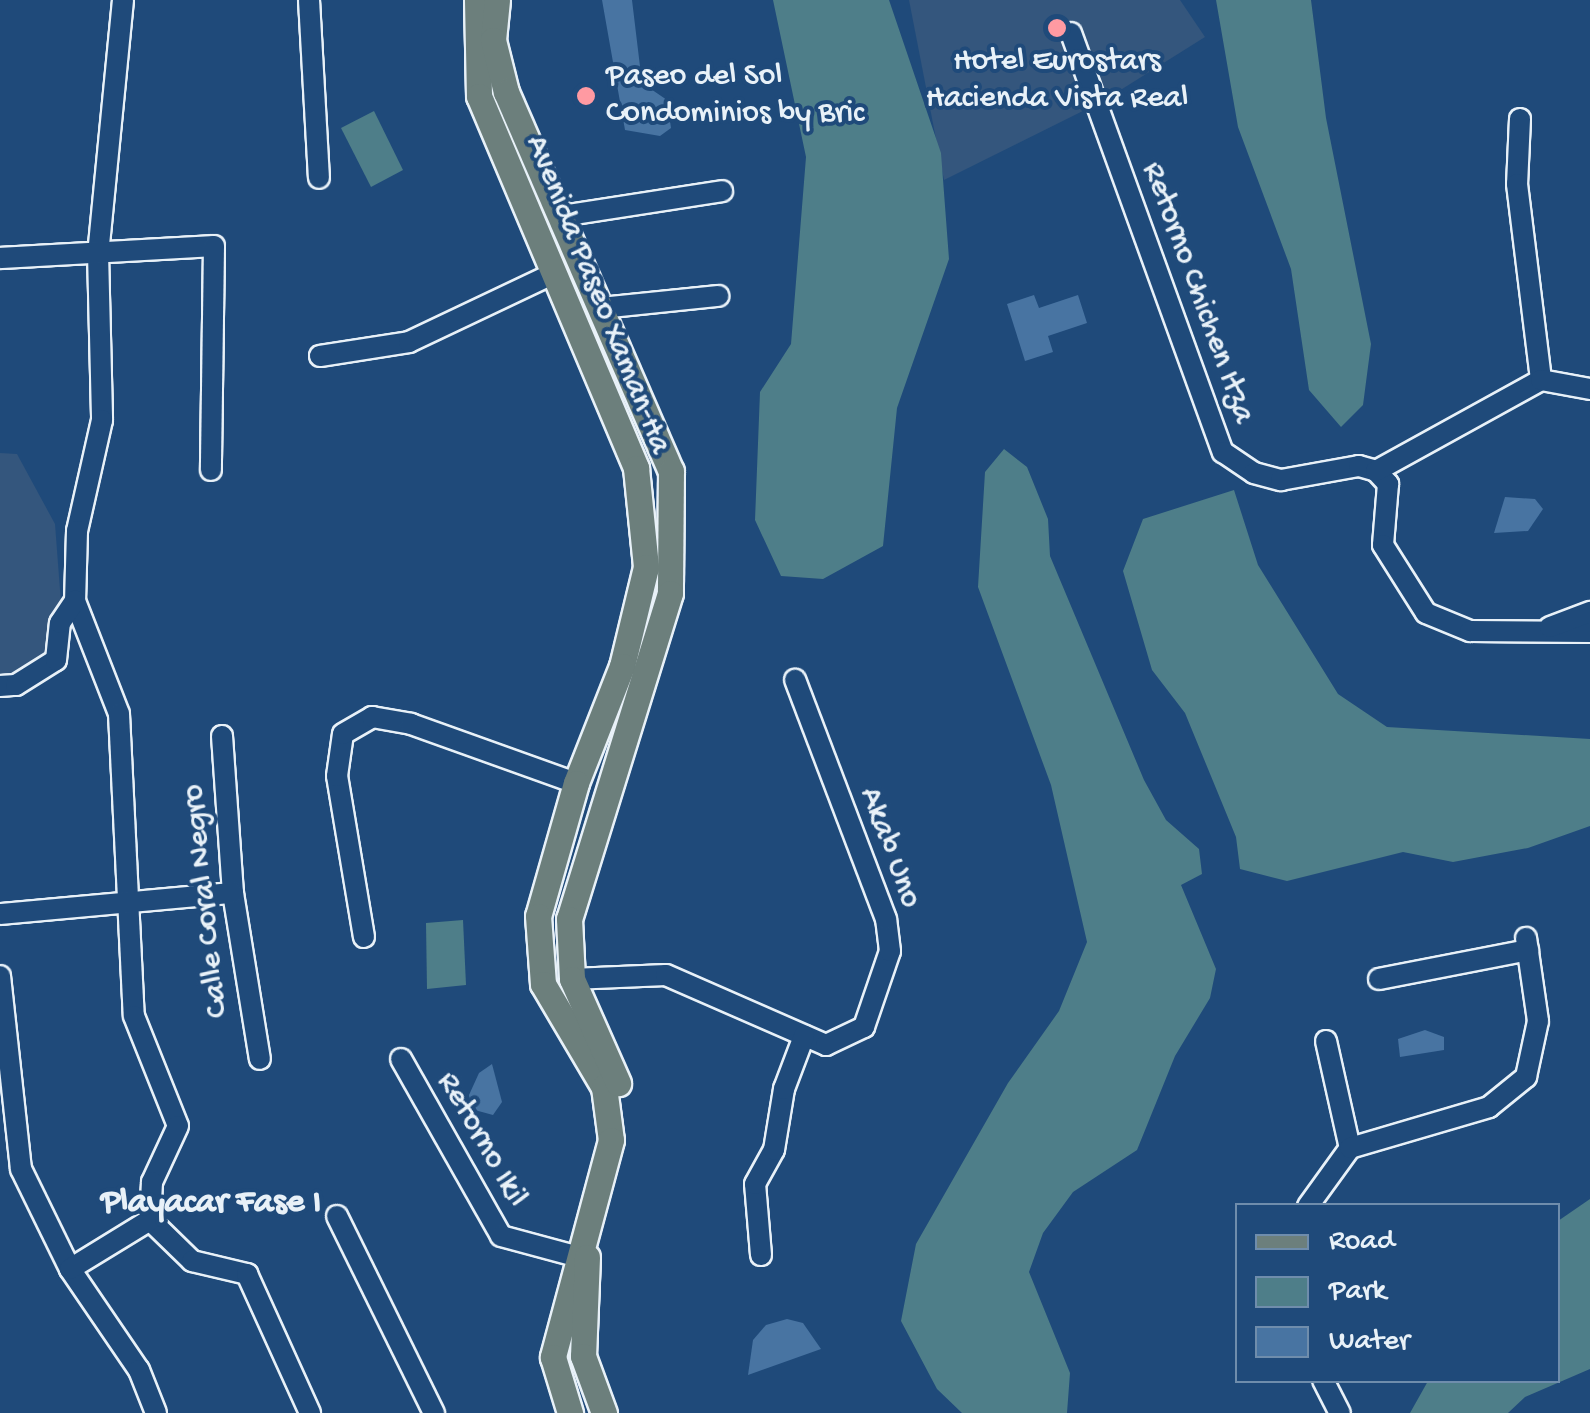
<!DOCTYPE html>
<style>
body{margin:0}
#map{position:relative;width:1590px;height:1413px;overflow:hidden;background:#1f4a7a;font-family:"Gochi Hand",sans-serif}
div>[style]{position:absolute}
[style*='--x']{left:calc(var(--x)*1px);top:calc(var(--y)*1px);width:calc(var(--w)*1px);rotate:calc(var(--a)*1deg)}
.built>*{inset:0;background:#34567d}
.green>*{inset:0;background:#4e7e89}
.water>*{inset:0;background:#4874a2}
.roads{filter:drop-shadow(2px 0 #e8f1f8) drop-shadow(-2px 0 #e8f1f8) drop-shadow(0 2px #e8f1f8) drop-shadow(0 -2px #e8f1f8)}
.minor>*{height:20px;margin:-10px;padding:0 10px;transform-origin:10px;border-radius:10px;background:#1f4a7a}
.major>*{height:25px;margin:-12.5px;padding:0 12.5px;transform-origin:12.5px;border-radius:12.5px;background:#6c7f7c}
.dots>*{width:28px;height:28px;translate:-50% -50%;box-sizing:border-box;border:5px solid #1f4a7a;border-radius:50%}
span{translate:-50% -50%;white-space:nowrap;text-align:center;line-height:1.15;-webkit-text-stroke:8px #1f4a7a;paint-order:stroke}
.poi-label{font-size:32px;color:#e8f1f8}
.left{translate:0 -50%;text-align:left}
.street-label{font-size:32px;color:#e8f1f8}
.neighbourhood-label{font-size:35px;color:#e8f1f8;font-weight:700}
.legend{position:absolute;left:1235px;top:1203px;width:325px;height:180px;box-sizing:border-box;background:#1f4a7a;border:2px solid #6f8dac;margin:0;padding:12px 18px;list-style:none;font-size:30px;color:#e8f1f8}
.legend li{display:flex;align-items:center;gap:20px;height:50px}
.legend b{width:50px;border:2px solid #6f8dac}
</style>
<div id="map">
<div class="built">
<i style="clip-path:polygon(909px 0,1180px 0,1205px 37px,1103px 101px,944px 180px)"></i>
<i style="clip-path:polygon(0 453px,17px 454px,55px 524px,61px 603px,44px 660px,0 681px)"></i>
</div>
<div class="green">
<i style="clip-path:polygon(773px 0,889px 0,941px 153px,949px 259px,897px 408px,883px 546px,823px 579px,781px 576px,755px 520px,760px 392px,791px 344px,806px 157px)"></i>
<i style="clip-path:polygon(1216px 0,1311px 0,1326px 118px,1371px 344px,1363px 405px,1341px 427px,1309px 390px,1291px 269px,1238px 127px)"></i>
<i style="clip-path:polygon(374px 111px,403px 170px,371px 187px,341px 128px)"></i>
<i style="clip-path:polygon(1004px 449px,1027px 467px,1048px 519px,1050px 556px,1144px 780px,1166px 820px,1199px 849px,1202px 874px,1181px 885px,1216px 969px,1210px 998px,1175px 1056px,1137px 1150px,1073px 1192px,1043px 1233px,1029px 1272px,1070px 1373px,1067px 1413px,962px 1413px,937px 1389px,901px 1321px,916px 1244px,1008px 1083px,1059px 1011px,1087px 942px,1051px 785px,978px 587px,985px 472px)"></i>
<i style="clip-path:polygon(1234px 490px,1258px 565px,1338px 694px,1387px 727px,1590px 739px,1590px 826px,1528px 848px,1453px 862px,1403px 852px,1287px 881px,1240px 869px,1236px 837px,1185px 713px,1152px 670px,1123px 571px,1143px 519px)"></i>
<i style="clip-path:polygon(463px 920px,466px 985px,427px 989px,426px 923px)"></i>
<i style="clip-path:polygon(1590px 1199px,1590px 1369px,1525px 1397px,1508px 1413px,1410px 1413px,1428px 1381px,1558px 1380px,1558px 1221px)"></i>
</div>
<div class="water">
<i style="clip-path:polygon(602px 0,632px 0,642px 83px,667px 100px,671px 128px,660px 136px,625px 130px)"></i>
<i style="clip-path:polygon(1034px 295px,1039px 308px,1078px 295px,1087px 323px,1048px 336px,1053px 352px,1025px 361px,1007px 304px)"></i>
<i style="clip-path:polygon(1505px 497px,1535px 499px,1543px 509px,1528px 531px,1494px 533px)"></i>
<i style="clip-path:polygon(1425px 1030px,1444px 1037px,1444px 1050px,1400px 1057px,1398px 1039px)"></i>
<i style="clip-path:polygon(492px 1064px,502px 1102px,493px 1115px,471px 1109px,469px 1095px,479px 1073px)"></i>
<i style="clip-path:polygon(787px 1319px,803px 1323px,821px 1349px,748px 1375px,753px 1340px,766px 1325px)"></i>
</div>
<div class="roads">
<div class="minor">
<i style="--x:123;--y:0;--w:254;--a:95.6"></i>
<i style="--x:98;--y:253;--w:167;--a:88.6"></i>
<i style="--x:102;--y:420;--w:114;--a:102.7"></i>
<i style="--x:77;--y:531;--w:70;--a:91.6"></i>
<i style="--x:75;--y:601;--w:121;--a:68.7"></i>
<i style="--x:119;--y:714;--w:302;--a:87.2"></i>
<i style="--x:134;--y:1016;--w:118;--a:68.2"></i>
<i style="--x:178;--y:1126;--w:62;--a:114.9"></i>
<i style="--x:152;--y:1182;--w:38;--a:93"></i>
<i style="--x:150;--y:1220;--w:59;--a:44.3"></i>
<i style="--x:192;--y:1261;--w:57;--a:13.3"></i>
<i style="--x:247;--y:1274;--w:153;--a:65.6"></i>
<i style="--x:309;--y:0;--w:178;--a:86.8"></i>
<i style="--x:1071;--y:33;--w:446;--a:70.1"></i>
<i style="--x:1223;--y:452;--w:37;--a:34"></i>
<i style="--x:1254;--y:473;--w:28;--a:15"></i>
<i style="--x:1281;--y:480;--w:79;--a:-10.2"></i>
<i style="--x:1359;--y:466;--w:18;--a:16"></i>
<i style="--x:1376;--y:471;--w:18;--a:47"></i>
<i style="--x:1388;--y:484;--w:61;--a:94.7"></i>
<i style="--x:1383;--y:545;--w:80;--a:57.7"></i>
<i style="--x:1426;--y:613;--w:48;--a:22.2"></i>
<i style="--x:1470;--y:631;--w:120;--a:0.5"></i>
<i style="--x:1520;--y:119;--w:65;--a:92.6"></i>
<i style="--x:1517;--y:184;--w:197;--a:83"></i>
<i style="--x:561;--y:216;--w:163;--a:-8.8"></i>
<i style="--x:0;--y:258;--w:214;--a:-3.2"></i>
<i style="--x:214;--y:246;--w:224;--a:90.8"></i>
<i style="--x:601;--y:308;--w:118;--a:-5.9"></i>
<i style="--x:320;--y:356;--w:90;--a:-8.9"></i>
<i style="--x:409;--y:342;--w:161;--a:-25.4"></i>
<i style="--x:1376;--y:471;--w:188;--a:-28.9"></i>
<i style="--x:1541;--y:380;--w:50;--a:10.4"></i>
<i style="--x:1550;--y:627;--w:43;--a:-20.6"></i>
<i style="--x:0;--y:686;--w:16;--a:-4"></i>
<i style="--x:16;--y:685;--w:47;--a:-32"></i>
<i style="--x:56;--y:660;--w:37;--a:-84"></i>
<i style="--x:60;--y:623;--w:27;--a:-56"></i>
<i style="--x:222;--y:736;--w:157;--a:86"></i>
<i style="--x:233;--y:893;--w:168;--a:80.8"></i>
<i style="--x:0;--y:914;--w:234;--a:-5.2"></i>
<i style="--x:364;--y:937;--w:163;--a:-99.5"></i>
<i style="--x:337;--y:776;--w:42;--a:-81.9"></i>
<i style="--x:343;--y:734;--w:34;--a:-30"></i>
<i style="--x:372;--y:717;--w:40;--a:10"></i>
<i style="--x:411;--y:724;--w:175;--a:19.7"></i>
<i style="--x:0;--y:976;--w:194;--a:83.8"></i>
<i style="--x:21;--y:1169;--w:111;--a:63.9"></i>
<i style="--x:70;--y:1269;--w:122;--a:55.7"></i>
<i style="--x:139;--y:1370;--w:46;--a:68.4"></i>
<i style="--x:572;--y:979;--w:94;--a:-2.4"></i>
<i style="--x:666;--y:975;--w:175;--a:23.6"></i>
<i style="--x:826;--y:1045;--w:42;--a:-25.3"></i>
<i style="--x:864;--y:1027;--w:80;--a:-71.1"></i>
<i style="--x:890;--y:951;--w:32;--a:-97"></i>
<i style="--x:886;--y:919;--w:256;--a:-110.8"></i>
<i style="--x:1379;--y:979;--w:152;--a:-11"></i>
<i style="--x:1326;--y:1041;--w:110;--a:77.4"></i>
<i style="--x:401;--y:1059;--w:203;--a:60.5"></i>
<i style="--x:501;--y:1236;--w:77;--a:15.1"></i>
<i style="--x:1308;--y:1206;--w:72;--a:-54.1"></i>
<i style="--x:1350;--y:1148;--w:145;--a:-16.4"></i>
<i style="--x:1489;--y:1107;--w:48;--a:-39"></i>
<i style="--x:1526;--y:1077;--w:57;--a:-77.9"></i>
<i style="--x:1538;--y:1021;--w:84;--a:-98.2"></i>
<i style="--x:337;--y:1216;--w:220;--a:63.8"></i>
<i style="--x:761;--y:1255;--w:71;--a:-94.8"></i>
<i style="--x:755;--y:1184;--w:39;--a:-61"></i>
<i style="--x:774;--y:1150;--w:62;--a:-80.7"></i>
<i style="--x:784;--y:1089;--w:57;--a:-69.3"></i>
<i style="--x:70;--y:1269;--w:94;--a:-31.5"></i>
<i style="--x:1323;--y:1380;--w:37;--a:63"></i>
</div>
<div class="major">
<i style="--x:477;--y:0;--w:96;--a:88.8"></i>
<i style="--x:479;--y:96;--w:404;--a:67.1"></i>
<i style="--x:636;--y:468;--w:100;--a:84.2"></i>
<i style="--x:646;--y:567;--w:102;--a:103.6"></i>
<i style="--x:622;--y:666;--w:126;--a:111.5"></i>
<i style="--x:576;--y:783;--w:138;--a:105.9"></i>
<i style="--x:538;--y:916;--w:68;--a:85.8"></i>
<i style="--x:543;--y:984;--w:120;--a:59.4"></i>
<i style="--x:604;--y:1087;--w:53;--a:82.5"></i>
<i style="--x:611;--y:1140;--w:225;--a:105"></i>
<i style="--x:553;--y:1357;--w:59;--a:73.1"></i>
<i style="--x:497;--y:0;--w:40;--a:95.7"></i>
<i style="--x:493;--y:40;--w:54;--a:76"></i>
<i style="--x:506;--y:92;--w:413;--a:66.5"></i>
<i style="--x:671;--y:471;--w:122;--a:90.5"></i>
<i style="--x:670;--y:593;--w:341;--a:107.2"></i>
<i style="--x:569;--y:919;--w:60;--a:87.1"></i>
<i style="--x:572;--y:979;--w:114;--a:66.1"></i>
<i style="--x:587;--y:1257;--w:99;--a:92.3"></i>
<i style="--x:583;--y:1356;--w:61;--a:69.8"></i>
</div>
</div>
<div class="dots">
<i style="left:1057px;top:28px;background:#ff9aa2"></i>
<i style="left:586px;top:96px;background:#ff9aa2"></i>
</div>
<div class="poi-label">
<span style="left:1057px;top:81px">Hotel Eurostars<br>Hacienda Vista Real</span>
<span class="left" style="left:606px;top:96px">Paseo del Sol<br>Condominios by Bric</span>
</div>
<div class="street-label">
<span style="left:1197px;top:293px;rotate:70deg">Retorno Chichen Itza</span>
<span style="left:597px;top:295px;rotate:68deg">Avenida Paseo Xaman-Ha</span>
<span style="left:889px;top:848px;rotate:70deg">Akab Uno</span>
<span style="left:207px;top:901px;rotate:-96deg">Calle Coral Negro</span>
<span style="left:481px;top:1140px;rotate:60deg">Retorno Ikil</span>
</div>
<div class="neighbourhood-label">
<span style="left:211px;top:1204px">Playacar Fase I</span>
</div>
<ul class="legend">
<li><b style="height:12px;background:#6c7f7c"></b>Road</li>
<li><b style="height:28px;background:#4e7e89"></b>Park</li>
<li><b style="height:28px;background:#4874a2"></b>Water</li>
</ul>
</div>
